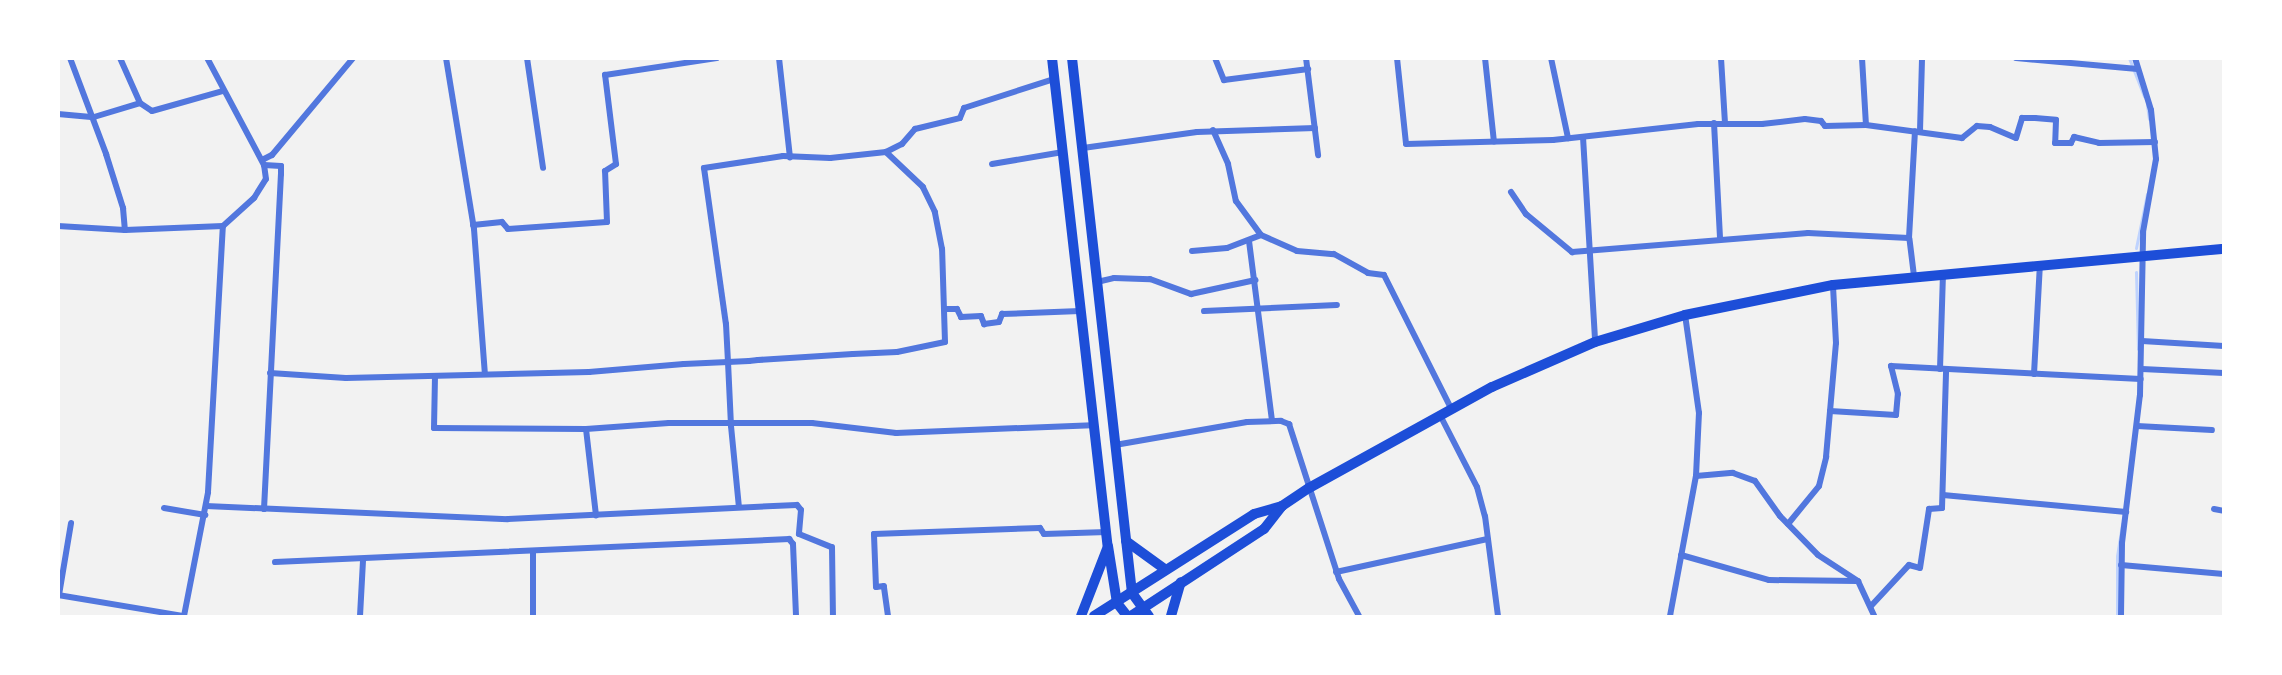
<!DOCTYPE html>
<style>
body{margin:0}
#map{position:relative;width:2282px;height:675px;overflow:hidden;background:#f2f2f2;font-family:Manrope,sans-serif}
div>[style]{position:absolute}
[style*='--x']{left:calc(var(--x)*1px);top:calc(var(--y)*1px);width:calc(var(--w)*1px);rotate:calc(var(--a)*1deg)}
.stream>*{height:3px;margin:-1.5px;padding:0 1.5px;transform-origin:1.5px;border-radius:1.5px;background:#bfd3fe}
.minor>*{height:6px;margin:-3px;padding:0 3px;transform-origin:3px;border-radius:3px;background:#5277de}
.primary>*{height:10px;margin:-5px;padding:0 5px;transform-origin:5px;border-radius:5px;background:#1d4ed8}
span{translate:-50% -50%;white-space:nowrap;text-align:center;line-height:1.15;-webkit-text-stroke:4.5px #fff;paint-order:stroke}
.frame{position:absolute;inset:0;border:60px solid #fff;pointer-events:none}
</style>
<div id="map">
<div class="stream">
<i style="--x:2129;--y:58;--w:41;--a:68.5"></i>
<i style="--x:2147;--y:105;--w:14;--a:82"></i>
<i style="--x:2136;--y:248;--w:55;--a:-78.5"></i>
<i style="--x:2136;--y:272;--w:77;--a:88.5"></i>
<i style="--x:2117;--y:616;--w:60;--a:-90"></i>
<i style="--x:2117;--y:556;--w:33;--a:-81"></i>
</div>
<div class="minor">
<i style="--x:70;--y:58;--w:103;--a:69.4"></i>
<i style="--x:106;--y:154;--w:57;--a:72.5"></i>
<i style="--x:123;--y:208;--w:22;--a:85"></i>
<i style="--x:120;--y:58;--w:49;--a:66"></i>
<i style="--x:140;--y:103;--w:14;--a:34"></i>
<i style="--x:152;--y:111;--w:74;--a:-15.7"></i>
<i style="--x:446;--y:58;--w:173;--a:80.7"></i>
<i style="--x:474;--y:229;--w:145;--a:85.7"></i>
<i style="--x:527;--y:58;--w:111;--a:81.7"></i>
<i style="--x:779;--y:58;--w:100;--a:83.7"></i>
<i style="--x:1215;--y:58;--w:24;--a:68"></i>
<i style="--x:1224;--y:80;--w:85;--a:-7.5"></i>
<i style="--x:1306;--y:58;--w:98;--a:82.9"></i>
<i style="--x:1397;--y:58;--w:86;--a:84"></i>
<i style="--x:1406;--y:144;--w:147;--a:-1.6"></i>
<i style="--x:1553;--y:140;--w:146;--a:-6.3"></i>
<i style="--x:1698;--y:124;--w:64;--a:0"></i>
<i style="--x:1762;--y:124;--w:43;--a:-6.6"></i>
<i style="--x:1805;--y:119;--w:16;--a:7"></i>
<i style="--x:1821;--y:121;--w:6;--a:51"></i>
<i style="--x:1825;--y:126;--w:41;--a:-1.4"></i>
<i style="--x:1866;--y:125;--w:97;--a:7.7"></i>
<i style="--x:1962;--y:138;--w:19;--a:-39"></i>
<i style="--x:1977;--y:126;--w:13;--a:4"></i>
<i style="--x:1990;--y:127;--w:28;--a:23"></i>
<i style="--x:2016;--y:138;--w:21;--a:-73"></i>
<i style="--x:2022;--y:118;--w:13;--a:0"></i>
<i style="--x:2035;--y:118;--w:21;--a:5"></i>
<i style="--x:2056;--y:120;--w:23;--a:92"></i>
<i style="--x:2055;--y:143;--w:16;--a:0"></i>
<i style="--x:2071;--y:143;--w:7;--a:-63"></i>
<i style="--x:2074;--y:137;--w:26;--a:13"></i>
<i style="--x:2099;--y:143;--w:56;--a:-1"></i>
<i style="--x:1485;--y:58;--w:84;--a:83.9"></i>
<i style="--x:1551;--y:58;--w:82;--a:78"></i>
<i style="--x:1721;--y:58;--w:65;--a:86.5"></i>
<i style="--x:1862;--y:58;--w:67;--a:86.6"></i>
<i style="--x:2016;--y:58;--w:122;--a:5.2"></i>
<i style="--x:58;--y:114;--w:36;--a:5"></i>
<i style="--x:94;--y:117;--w:48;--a:-16.9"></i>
<i style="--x:1714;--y:123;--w:116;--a:87"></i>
<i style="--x:1213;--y:130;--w:37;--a:66"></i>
<i style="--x:1228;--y:164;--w:38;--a:78"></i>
<i style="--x:1236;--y:201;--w:42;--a:53.7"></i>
<i style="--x:1261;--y:235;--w:39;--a:24"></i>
<i style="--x:1297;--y:251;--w:37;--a:5"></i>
<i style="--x:1334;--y:254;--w:39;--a:29"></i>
<i style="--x:1368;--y:273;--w:16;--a:7"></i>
<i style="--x:1384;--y:275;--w:149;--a:63.3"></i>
<i style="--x:1920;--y:131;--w:73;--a:-88.4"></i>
<i style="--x:1583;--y:137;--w:205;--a:86.6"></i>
<i style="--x:1083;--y:148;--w:115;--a:-8"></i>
<i style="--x:1197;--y:132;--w:118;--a:-1.9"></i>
<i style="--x:886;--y:152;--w:18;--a:-27"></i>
<i style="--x:902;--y:144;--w:20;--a:-49"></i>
<i style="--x:915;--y:129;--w:46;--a:-13.7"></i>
<i style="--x:960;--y:118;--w:11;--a:-68"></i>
<i style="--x:964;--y:108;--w:95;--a:-17.9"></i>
<i style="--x:262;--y:160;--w:11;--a:-27"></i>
<i style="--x:272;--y:155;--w:126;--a:-50.1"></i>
<i style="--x:992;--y:164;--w:72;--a:-9.6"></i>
<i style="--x:1511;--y:192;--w:27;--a:56"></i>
<i style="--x:1526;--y:214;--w:60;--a:39.6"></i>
<i style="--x:1572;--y:252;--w:237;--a:-4.6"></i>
<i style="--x:1808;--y:233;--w:101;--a:2.8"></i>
<i style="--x:473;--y:225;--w:29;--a:-6"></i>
<i style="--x:502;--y:222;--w:9;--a:49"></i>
<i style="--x:508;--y:229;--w:99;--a:-4"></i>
<i style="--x:607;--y:222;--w:51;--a:-92.2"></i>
<i style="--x:605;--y:171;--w:13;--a:-32"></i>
<i style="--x:616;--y:164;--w:90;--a:-97"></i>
<i style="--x:605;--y:75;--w:113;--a:-8.6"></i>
<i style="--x:58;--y:226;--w:67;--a:3.4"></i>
<i style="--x:125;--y:230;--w:98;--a:-2.3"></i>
<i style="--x:223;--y:226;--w:42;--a:-42.1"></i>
<i style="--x:254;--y:198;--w:22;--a:-58"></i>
<i style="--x:266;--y:179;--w:14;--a:-98"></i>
<i style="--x:264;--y:165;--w:121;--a:-118"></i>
<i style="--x:1249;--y:241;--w:181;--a:82.7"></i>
<i style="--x:1192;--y:251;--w:35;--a:-5"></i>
<i style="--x:1227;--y:248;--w:36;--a:-21"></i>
<i style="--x:1914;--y:276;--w:38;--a:-97"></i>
<i style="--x:1909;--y:238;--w:107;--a:-86.8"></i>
<i style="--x:1097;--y:282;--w:17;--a:-13"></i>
<i style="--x:1114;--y:278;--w:36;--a:2"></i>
<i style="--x:1150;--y:279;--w:44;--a:20.1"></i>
<i style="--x:1191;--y:294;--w:66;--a:-12.2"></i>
<i style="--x:945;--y:309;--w:12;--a:0"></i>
<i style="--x:957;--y:309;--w:9;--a:63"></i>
<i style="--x:961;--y:317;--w:20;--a:-3"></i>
<i style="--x:981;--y:316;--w:9;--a:69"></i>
<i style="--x:984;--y:324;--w:15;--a:-8"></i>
<i style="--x:999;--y:322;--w:9;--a:-69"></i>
<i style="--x:1002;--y:314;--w:78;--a:-2.2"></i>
<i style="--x:1204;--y:311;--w:133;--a:-2.6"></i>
<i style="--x:2142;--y:341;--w:82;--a:3.5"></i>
<i style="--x:1940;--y:369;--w:95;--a:-88.2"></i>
<i style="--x:2142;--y:369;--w:82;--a:2.8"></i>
<i style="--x:270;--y:373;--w:76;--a:3.8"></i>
<i style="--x:346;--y:378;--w:243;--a:-1.4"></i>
<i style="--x:589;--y:372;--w:95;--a:-4.8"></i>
<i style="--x:684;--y:364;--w:44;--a:-2.6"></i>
<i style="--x:728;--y:362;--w:21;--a:-3"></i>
<i style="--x:749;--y:361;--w:9;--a:-6"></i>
<i style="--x:758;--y:360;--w:95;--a:-3.6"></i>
<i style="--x:853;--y:354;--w:44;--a:-2.6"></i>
<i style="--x:897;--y:352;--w:49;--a:-11.8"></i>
<i style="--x:945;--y:342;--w:93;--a:-91.8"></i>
<i style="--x:942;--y:249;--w:38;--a:-101"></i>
<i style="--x:935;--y:212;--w:28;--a:-116"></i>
<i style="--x:923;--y:187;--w:51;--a:-136.6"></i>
<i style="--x:886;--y:152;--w:56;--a:173.9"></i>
<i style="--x:830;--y:158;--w:47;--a:-177.6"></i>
<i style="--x:783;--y:156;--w:80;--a:171.4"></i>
<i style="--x:704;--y:168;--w:158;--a:82"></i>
<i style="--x:726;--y:324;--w:38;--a:87"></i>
<i style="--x:728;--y:362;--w:64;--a:87.3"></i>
<i style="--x:731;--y:426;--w:81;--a:84.4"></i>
<i style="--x:2034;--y:374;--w:110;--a:-86.9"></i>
<i style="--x:435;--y:376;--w:52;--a:91.1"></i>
<i style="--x:434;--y:428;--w:152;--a:0.4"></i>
<i style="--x:586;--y:429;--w:83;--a:-4.1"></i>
<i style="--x:669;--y:423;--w:143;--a:0"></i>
<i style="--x:812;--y:423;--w:85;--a:6.8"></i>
<i style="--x:896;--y:433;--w:196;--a:-2.3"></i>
<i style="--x:1830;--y:411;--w:66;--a:3.5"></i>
<i style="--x:1896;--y:415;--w:21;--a:-85"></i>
<i style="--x:1898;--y:394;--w:29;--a:-104"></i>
<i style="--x:1891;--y:366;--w:250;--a:3"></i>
<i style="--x:1440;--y:415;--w:81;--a:62.8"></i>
<i style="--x:1477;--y:487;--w:30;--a:75"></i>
<i style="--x:1485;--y:516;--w:101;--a:82.6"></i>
<i style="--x:2137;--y:426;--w:75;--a:3.1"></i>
<i style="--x:586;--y:429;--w:87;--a:83.4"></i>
<i style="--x:1115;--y:445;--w:134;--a:-9.9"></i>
<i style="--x:1247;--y:422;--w:34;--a:-2"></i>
<i style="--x:1281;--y:421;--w:9;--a:21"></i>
<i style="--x:1289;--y:424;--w:163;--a:72.1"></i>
<i style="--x:1339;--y:579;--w:42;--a:61.6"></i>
<i style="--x:1696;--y:476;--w:37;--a:-5"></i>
<i style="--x:1733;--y:473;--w:23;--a:20"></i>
<i style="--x:1755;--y:481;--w:43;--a:54.5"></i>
<i style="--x:1780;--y:516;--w:54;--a:45.7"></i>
<i style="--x:1818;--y:555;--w:48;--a:33"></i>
<i style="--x:1858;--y:581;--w:38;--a:65"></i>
<i style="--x:1943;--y:495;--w:184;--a:5.3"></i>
<i style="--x:206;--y:506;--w:302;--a:2.5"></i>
<i style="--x:508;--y:519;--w:289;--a:-2.8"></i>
<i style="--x:797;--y:505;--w:6;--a:51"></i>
<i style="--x:801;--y:510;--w:24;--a:95"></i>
<i style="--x:799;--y:534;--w:35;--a:22"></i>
<i style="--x:832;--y:547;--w:69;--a:89.2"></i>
<i style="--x:164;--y:508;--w:42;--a:9.7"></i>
<i style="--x:264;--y:509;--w:335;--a:-87.1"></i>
<i style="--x:281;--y:174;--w:8;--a:-90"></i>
<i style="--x:281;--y:166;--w:17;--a:-177"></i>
<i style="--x:2214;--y:509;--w:10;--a:11"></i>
<i style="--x:1788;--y:524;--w:49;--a:-50.8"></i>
<i style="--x:1819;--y:486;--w:30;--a:-76"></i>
<i style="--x:1826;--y:457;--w:114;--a:-85"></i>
<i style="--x:1836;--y:343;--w:58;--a:-93"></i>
<i style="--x:533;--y:553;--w:63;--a:90"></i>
<i style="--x:1681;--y:555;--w:91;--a:15.9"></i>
<i style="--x:1769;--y:580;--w:88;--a:0.7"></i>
<i style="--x:275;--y:562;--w:515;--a:-2.56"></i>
<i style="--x:789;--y:539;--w:6;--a:51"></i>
<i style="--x:793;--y:544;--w:72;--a:87.6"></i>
<i style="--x:2121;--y:565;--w:103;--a:5"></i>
<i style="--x:1336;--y:572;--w:155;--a:-12.3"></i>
<i style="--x:58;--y:595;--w:128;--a:9.5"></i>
<i style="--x:59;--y:595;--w:73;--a:-80.5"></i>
<i style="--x:1871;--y:606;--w:56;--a:-47.2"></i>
<i style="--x:1909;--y:565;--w:11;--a:15"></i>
<i style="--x:1920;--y:568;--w:60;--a:-81.3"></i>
<i style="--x:1929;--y:509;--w:13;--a:-4"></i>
<i style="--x:1942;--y:508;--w:138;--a:-88.3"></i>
<i style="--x:184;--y:616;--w:126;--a:-79"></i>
<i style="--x:208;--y:492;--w:266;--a:-86.8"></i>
<i style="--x:360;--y:616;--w:56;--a:-86.9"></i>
<i style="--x:888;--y:616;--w:30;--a:-98"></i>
<i style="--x:884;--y:586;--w:8;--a:173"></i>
<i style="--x:876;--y:587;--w:53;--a:-92.2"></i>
<i style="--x:874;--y:534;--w:166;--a:-2.1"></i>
<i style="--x:1040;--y:528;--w:7;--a:56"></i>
<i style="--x:1044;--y:534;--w:63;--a:-1.8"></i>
<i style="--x:1670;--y:616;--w:142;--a:-79.5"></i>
<i style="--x:1696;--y:476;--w:63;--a:-87.3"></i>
<i style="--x:1699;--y:413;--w:99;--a:-98.1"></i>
<i style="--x:2121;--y:616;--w:73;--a:-89.2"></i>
<i style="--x:2122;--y:543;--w:149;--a:-83.1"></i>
<i style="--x:2140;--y:395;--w:163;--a:-88.9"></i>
<i style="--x:2143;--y:232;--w:74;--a:-79.9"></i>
<i style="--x:2156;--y:159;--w:49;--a:-95.8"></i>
<i style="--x:2151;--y:110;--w:54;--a:-107.1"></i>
</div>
<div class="primary">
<i style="--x:1052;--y:58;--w:491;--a:83.5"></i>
<i style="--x:1108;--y:546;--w:58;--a:81"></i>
<i style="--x:1117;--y:603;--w:16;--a:52"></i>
<i style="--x:1072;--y:58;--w:538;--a:83.6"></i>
<i style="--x:1132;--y:593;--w:29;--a:54"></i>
<i style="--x:1126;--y:541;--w:49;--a:35.9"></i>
<i style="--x:1081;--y:616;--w:72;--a:-68.8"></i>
<i style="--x:1094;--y:616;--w:190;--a:-32.5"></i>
<i style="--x:1254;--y:514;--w:29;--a:-16"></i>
<i style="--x:1131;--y:616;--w:159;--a:-33.2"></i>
<i style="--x:1264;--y:529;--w:29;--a:-52"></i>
<i style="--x:1282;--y:506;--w:32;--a:-34"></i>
<i style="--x:1309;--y:488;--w:209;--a:-28.9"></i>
<i style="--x:1492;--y:387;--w:112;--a:-23.6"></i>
<i style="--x:1595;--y:342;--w:94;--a:-16.7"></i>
<i style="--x:1685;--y:315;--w:151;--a:-11.5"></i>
<i style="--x:1833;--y:285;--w:393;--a:-5.3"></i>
<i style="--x:1171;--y:616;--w:35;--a:-74"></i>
</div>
<div class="frame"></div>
</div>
